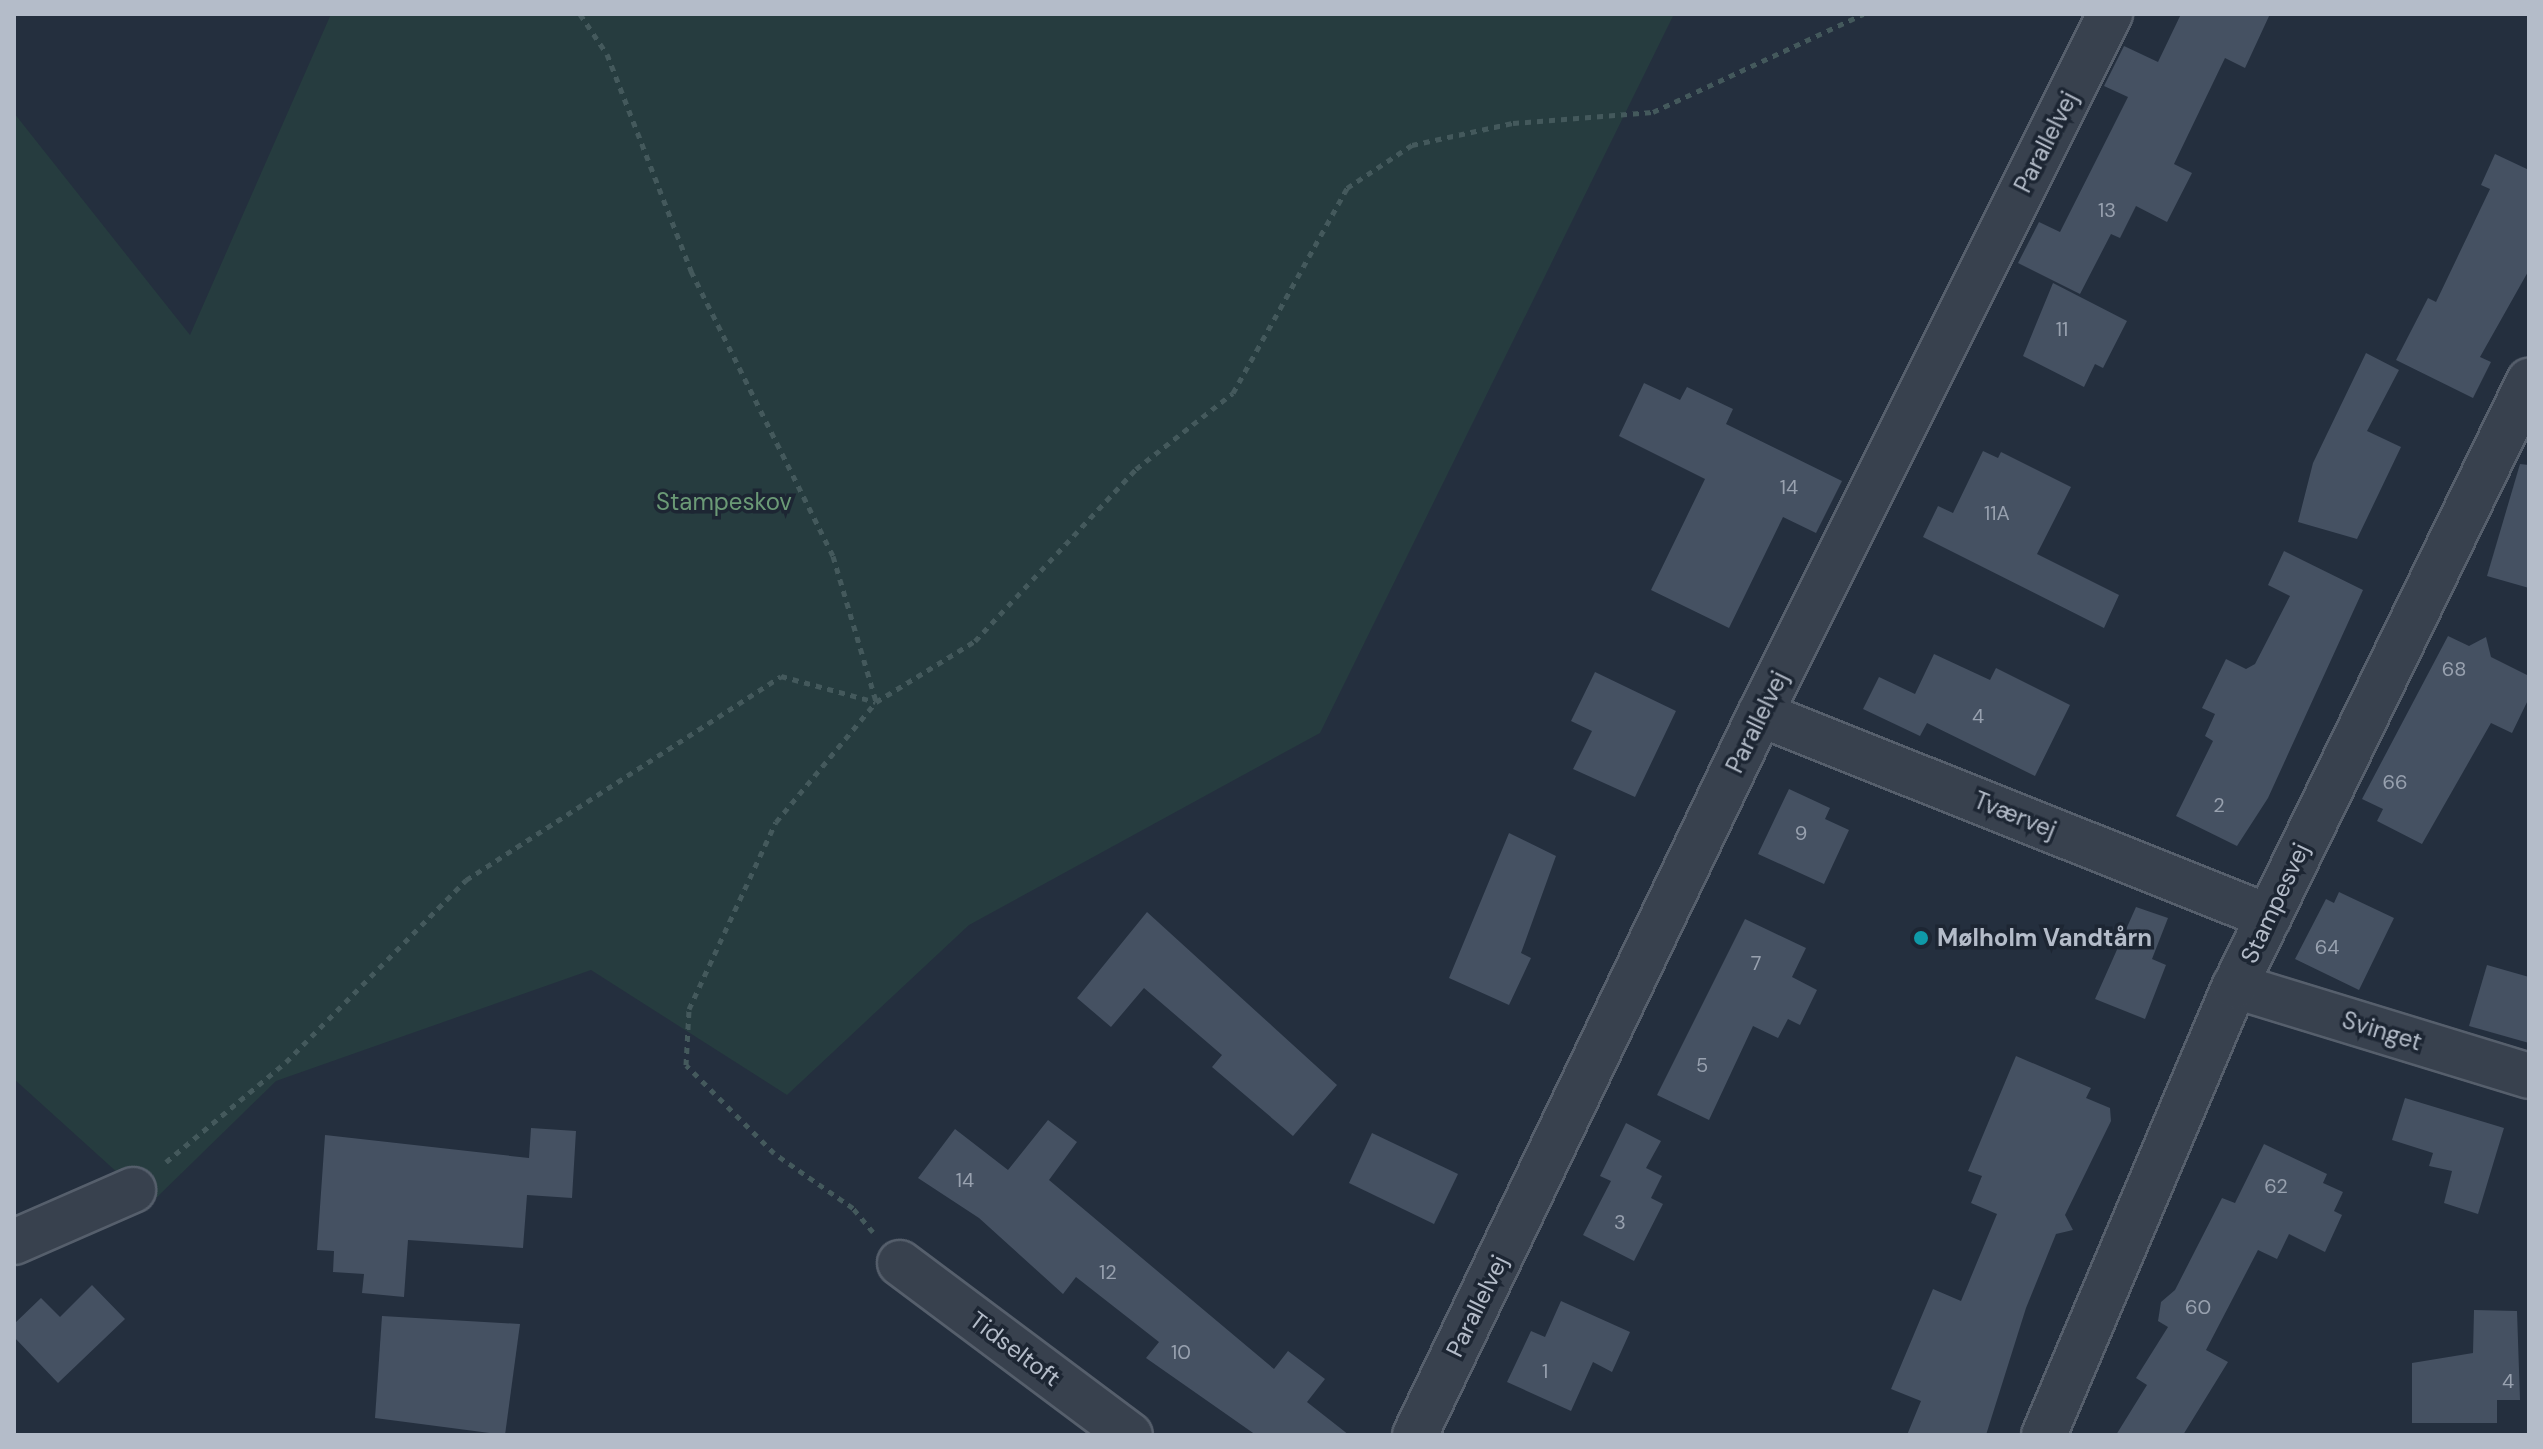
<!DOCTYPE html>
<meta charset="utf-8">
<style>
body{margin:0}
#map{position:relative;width:2543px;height:1449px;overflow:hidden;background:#242f3e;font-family:"DM Sans",sans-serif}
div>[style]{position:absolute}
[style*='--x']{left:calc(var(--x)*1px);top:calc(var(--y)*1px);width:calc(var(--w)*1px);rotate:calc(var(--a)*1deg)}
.green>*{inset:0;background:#263c3f}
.building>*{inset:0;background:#455162}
.path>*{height:5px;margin-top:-2.5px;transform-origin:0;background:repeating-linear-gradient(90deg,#44595c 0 6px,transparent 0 12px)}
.roads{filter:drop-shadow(2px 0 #565f6c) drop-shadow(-2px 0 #565f6c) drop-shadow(0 2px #565f6c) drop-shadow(0 -2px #565f6c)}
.minor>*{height:44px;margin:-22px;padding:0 22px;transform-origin:22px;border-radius:22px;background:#38414e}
.dots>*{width:22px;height:22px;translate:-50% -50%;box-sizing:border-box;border:4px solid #1d2633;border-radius:50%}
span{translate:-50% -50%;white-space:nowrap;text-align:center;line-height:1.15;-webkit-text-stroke:7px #1d2633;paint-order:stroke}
.number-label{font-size:20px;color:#98a1af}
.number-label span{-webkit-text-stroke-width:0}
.street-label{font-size:24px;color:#b4bcc9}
.park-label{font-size:24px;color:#6b9a76}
.poi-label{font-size:24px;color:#b4bcc9;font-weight:700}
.left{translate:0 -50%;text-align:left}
.frame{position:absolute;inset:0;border:16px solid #b4bcc9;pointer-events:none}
</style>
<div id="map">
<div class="green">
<i style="clip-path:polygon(331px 14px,1674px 14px,1320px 733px,969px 925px,787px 1095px,591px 970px,276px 1081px,151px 1203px,14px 1079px,14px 113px,190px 335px)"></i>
</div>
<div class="building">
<i style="clip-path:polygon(2181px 14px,2270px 14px,2245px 68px,2225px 58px,2174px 164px,2192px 173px,2167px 222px,2136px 206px,2120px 238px,2111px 234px,2080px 294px,2018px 263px,2039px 222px,2060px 232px,2128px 97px,2104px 86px,2124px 46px,2158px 62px)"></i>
<i style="clip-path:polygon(2495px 154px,2529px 170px,2529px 270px,2480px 357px,2491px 362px,2473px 398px,2396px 360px,2428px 298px,2436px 302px,2490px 189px,2481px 185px)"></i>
<i style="clip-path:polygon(2053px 283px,2127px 321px,2103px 368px,2095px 364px,2084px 387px,2023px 356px)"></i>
<i style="clip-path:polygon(2366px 353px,2399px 370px,2367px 431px,2401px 447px,2357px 539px,2298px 522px,2313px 463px)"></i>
<i style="clip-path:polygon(1644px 383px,1680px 400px,1687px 387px,1733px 409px,1726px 424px,1842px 481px,1816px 533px,1783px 517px,1729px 628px,1651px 590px,1705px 479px,1619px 436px)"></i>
<i style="clip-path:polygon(1983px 451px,1998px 458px,2001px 452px,2071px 487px,2037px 554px,2119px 595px,2104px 628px,1923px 537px,1938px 506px,1953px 513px)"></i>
<i style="clip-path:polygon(2520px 464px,2529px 465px,2529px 588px,2487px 576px)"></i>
<i style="clip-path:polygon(2284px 551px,2363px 590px,2268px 798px,2237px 846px,2176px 816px,2213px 741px,2205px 736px,2215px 714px,2202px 708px,2226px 659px,2246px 669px,2255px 664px,2290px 596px,2268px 585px)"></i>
<i style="clip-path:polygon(2448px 636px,2469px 646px,2486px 637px,2491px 657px,2529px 676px,2529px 698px,2512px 733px,2491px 723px,2422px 844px,2377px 821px,2383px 809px,2362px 799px)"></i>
<i style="clip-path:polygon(1934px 654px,1990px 680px,1996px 668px,2070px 705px,2035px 776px,1927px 723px,1920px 736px,1863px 709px,1879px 677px,1915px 694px)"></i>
<i style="clip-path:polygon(1595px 672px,1676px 711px,1635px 797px,1573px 769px,1592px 731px,1571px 721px)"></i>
<i style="clip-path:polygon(1789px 789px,1830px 808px,1825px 819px,1849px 830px,1824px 884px,1758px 854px)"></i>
<i style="clip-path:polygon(1509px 833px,1556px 856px,1521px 953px,1531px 958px,1509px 1005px,1449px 978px)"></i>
<i style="clip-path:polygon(2339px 892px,2394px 918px,2359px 990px,2295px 959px,2326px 899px,2334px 903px)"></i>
<i style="clip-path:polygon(2136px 907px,2168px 918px,2152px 959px,2166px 965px,2145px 1019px,2095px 999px)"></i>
<i style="clip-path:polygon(1147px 912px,1337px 1085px,1293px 1136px,1212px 1067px,1222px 1055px,1144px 988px,1111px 1027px,1077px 998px)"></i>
<i style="clip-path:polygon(1745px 919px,1806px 948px,1792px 977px,1817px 990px,1800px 1025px,1788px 1019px,1778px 1038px,1753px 1026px,1709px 1120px,1657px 1095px)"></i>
<i style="clip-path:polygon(2487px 965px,2529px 977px,2529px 1043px,2469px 1026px)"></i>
<i style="clip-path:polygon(2016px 1056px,2091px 1088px,2086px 1098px,2110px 1108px,2111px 1121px,2065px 1215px,2073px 1230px,2056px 1234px,2026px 1308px,1986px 1435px,1907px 1435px,1921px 1401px,1891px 1389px,1933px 1289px,1961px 1301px,1997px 1214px,1971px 1203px,1982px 1176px,1968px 1171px)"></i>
<i style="clip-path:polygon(2405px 1098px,2504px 1128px,2478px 1214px,2444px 1203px,2452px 1171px,2429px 1166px,2433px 1153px,2392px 1140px)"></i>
<i style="clip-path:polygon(1048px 1120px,1077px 1142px,1049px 1180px,1274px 1369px,1288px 1351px,1325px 1379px,1307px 1402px,1349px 1435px,1256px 1435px,1146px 1358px,1159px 1342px,1076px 1277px,1063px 1294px,979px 1218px,918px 1178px,955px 1129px,1008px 1170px)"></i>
<i style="clip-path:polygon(1626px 1123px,1661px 1141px,1646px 1168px,1662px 1176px,1651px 1198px,1663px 1204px,1634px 1261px,1583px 1235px,1611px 1181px,1600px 1176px)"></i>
<i style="clip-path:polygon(531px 1128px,576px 1131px,572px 1198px,527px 1195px,523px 1248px,408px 1240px,404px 1297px,362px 1293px,364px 1274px,333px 1272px,334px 1251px,317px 1250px,325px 1135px,529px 1158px)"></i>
<i style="clip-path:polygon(1372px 1133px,1458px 1174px,1434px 1224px,1349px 1183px)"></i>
<i style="clip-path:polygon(2264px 1144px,2327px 1174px,2323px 1183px,2343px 1192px,2334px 1211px,2342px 1215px,2325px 1252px,2289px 1234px,2277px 1259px,2258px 1250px,2206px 1350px,2228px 1362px,2183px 1435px,2116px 1435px,2147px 1385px,2136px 1378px,2168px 1327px,2158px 1321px,2161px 1302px,2175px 1290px,2222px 1198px,2235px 1203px)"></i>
<i style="clip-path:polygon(92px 1285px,125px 1319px,58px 1383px,14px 1337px,14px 1324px,41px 1298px,60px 1317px)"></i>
<i style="clip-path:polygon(1561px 1301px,1630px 1332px,1612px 1372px,1593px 1362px,1571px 1411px,1507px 1382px,1531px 1331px,1545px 1337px)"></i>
<i style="clip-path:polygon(2474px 1310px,2517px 1311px,2520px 1400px,2497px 1400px,2497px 1423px,2412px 1423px,2412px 1363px,2473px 1353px)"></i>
<i style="clip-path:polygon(382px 1316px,520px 1324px,505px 1435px,375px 1418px)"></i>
</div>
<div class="path">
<i style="--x:580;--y:14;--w:48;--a:56"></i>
<i style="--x:607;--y:54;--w:233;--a:68.8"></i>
<i style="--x:691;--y:271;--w:318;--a:63.5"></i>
<i style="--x:833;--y:556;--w:151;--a:73.5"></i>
<i style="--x:166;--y:1162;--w:156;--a:-39.8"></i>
<i style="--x:286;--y:1062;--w:256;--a:-45.3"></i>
<i style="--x:466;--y:880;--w:375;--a:-32.9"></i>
<i style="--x:781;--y:676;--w:98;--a:15.3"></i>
<i style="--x:873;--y:1232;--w:31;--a:-130"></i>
<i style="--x:853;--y:1208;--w:96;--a:-145.2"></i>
<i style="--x:774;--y:1153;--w:124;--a:-135"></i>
<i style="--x:686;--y:1065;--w:56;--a:-86.9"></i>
<i style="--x:689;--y:1009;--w:206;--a:-65.1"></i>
<i style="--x:776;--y:822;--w:156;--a:-50.2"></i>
<i style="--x:876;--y:702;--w:116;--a:-31.6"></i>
<i style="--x:975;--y:641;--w:236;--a:-46.9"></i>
<i style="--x:1136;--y:469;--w:123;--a:-38.1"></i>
<i style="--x:1233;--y:393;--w:235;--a:-60.9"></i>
<i style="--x:1347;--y:188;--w:78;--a:-33.5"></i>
<i style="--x:1412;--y:145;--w:103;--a:-12.3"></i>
<i style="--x:1513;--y:123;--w:140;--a:-4.5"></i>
<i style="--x:1653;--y:112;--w:232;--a:-25"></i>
</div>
<div class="roads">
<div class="minor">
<i style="--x:1760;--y:714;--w:548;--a:21.74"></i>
<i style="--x:2235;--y:986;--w:307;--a:17"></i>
<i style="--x:14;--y:1242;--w:130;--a:-23.6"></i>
<i style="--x:900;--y:1263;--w:287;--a:36.8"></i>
<i style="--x:1415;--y:1435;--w:799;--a:-64.43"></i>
<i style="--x:1760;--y:714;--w:783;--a:-63.43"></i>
<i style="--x:2044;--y:1435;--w:488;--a:-67"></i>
<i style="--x:2235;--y:986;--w:673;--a:-64.08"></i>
</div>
</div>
<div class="dots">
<i style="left:1921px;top:938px;background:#0f9aa8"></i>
</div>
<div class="number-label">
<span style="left:2107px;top:210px">13</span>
<span style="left:2062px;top:329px">11</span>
<span style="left:1789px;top:487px">14</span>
<span style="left:1997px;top:513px">11A</span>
<span style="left:2454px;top:669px">68</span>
<span style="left:1978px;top:716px">4</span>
<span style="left:2395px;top:782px">66</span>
<span style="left:2219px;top:805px">2</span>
<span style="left:1801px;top:833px">9</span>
<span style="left:2327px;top:947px">64</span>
<span style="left:1756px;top:963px">7</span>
<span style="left:1702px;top:1065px">5</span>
<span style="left:965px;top:1180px">14</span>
<span style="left:2276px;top:1186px">62</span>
<span style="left:1620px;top:1222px">3</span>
<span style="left:1108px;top:1272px">12</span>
<span style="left:2198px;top:1307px">60</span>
<span style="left:1181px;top:1352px">10</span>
<span style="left:1545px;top:1371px">1</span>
<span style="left:2508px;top:1381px">4</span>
</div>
<div class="street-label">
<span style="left:2046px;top:142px;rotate:-63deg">Parallelvej</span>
<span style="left:1757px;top:722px;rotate:-64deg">Parallelvej</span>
<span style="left:2015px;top:815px;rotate:22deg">Tværvej</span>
<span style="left:2275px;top:903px;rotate:-65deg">Stampesvej</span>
<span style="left:2382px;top:1031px;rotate:17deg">Svinget</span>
<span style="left:1477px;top:1306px;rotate:-64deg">Parallelvej</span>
<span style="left:1015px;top:1349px;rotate:37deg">Tidseltoft</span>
</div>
<div class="park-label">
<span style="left:724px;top:502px">Stampeskov</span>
</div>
<div class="poi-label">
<span class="left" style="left:1937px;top:938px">Mølholm Vandtårn</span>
</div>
<div class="frame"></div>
</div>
